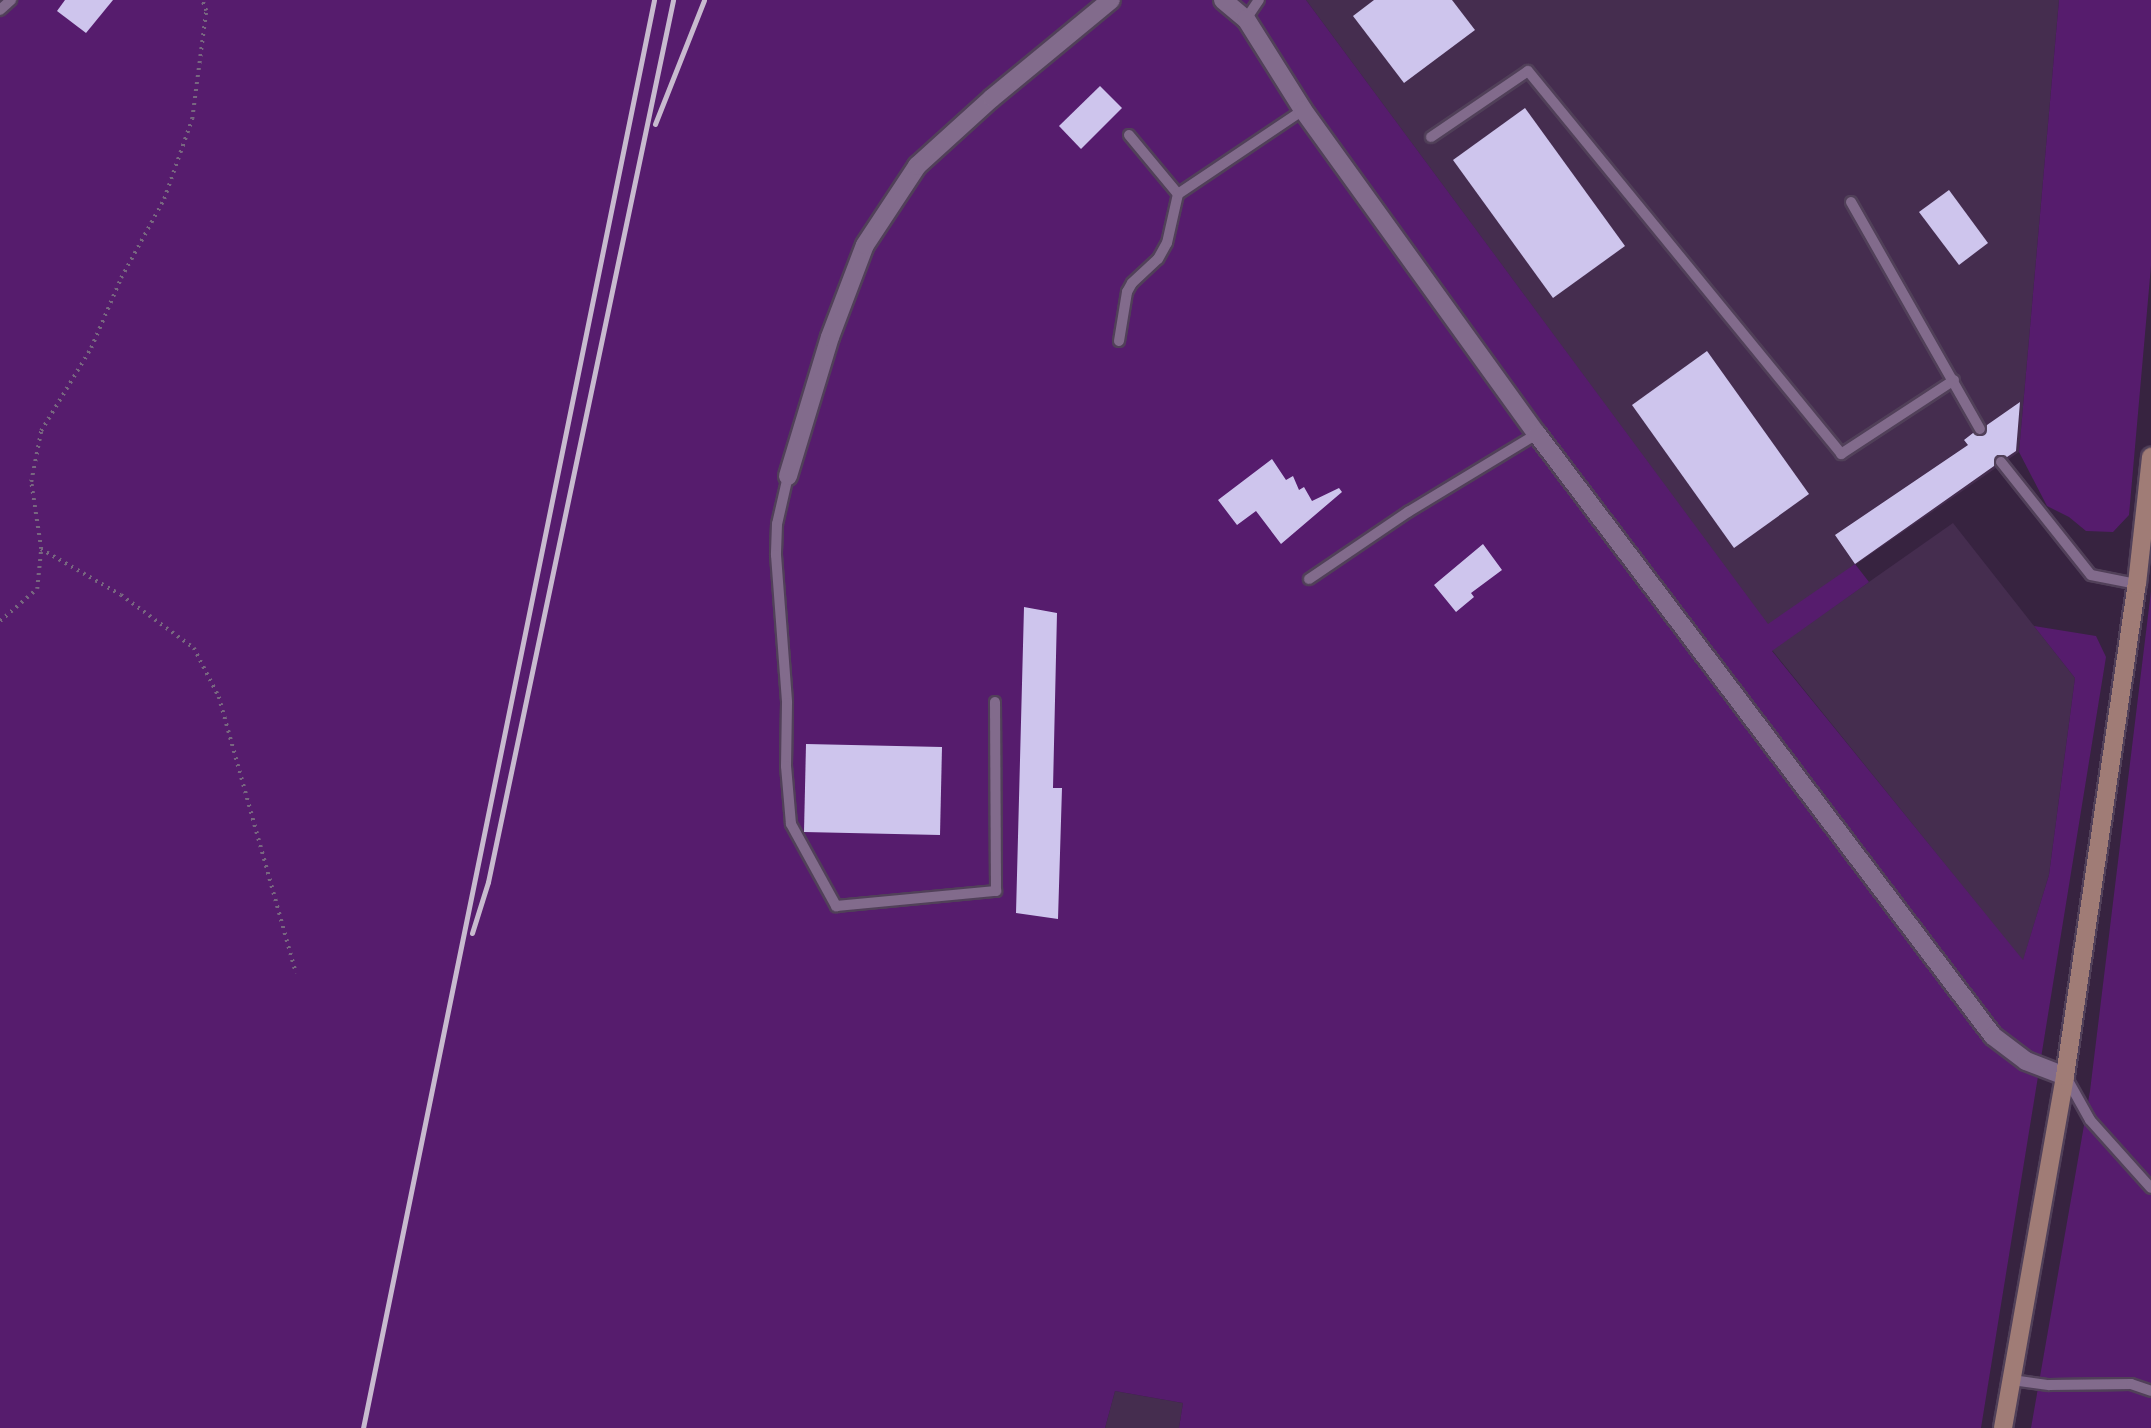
<!DOCTYPE html>
<style>
body{margin:0}
#map{position:relative;width:2151px;height:1428px;overflow:hidden;background:#372340;font-family:"Nunito Sans",sans-serif}
div>[style]{position:absolute}
[style*='--x']{left:calc(var(--x)*1px);top:calc(var(--y)*1px);width:calc(var(--w)*1px);rotate:calc(var(--a)*1deg)}
.built>*{inset:0;background:#452d4f}
.green>*{inset:0;background:#561c6d}
.building>*{inset:0;background:#cec5ed}
.path>*{height:3.5px;margin-top:-1.75px;transform-origin:0;background:repeating-linear-gradient(90deg,#786780 0 2px,transparent 0 7px)}
.roads{filter:drop-shadow(2px 0 #514059) drop-shadow(-2px 0 #514059) drop-shadow(0 2px #514059) drop-shadow(0 -2px #514059)}
.service>*{height:10px;margin:-5px;padding:0 5px;transform-origin:5px;border-radius:5px;background:#826b8c}
.minor>*{height:18px;margin:-9px;padding:0 9px;transform-origin:9px;border-radius:9px;background:#826b8c}
.secondary>*{height:18px;margin:-9px;padding:0 9px;transform-origin:9px;border-radius:9px;background:#a07c76}
.rail>*{height:5px;margin:-2.5px;padding:0 2.5px;transform-origin:2.5px;border-radius:2.5px;background:#c8bacf}
span{translate:-50% -50%;white-space:nowrap;text-align:center;line-height:1.15;-webkit-text-stroke:7px #372340;paint-order:stroke}
</style>
<div id="map">
<div class="built">
<i style="clip-path:polygon(1306px 0,2059px 0,2019px 452px,1768px 625px)"></i>
<i style="clip-path:polygon(1953px 523px,2075px 678px,2049px 875px,2023px 961px,1772px 650px)"></i>
<i style="clip-path:polygon(1115px 1391px,1183px 1403px,1179px 1428px,1105px 1428px)"></i>
</div>
<div class="green">
<i style="clip-path:polygon(0 0,1306px 0,1768px 624px,1855px 564px,1869px 582px,1772px 651px,2023px 960px,2049px 875px,2075px 678px,2034px 626px,2096px 636px,2106px 657px,1981px 1428px,1179px 1428px,1183px 1403px,1115px 1391px,1105px 1428px,0 1428px)"></i>
<i style="clip-path:polygon(2059px 0,2151px 0,2151px 266px,2129px 515px,2113px 532px,2086px 531px,2069px 517px,2047px 506px,2019px 452px)"></i>
<i style="clip-path:polygon(2151px 591px,2151px 1428px,2031px 1428px,2090px 1091px)"></i>
</div>
<div class="building">
<i style="clip-path:polygon(65px 0,113px 0,86px 33px,57px 11px)"></i>
<i style="clip-path:polygon(1374px 0,1452px 0,1475px 30px,1404px 83px,1353px 16px)"></i>
<i style="clip-path:polygon(1100px 86px,1122px 108px,1081px 149px,1059px 126px)"></i>
<i style="clip-path:polygon(1525px 108px,1625px 246px,1553px 298px,1453px 160px)"></i>
<i style="clip-path:polygon(1949px 190px,1988px 243px,1959px 265px,1919px 212px)"></i>
<i style="clip-path:polygon(1707px 351px,1809px 494px,1734px 548px,1632px 405px)"></i>
<i style="clip-path:polygon(2020px 402px,2016px 451px,2007px 457px,1997px 455px,1994px 466px,1855px 564px,1835px 535px,1968px 445px,1964px 440px,1973px 433px,1984px 435px,1987px 425px)"></i>
<i style="clip-path:polygon(1272px 459px,1286px 480px,1293px 476px,1299px 490px,1304px 487px,1312px 501px,1339px 488px,1342px 492px,1281px 544px,1256px 511px,1237px 525px,1218px 500px)"></i>
<i style="clip-path:polygon(1483px 544px,1502px 570px,1471px 593px,1474px 597px,1456px 612px,1434px 585px)"></i>
<i style="clip-path:polygon(1024px 607px,1057px 613px,1053px 788px,1062px 788px,1058px 919px,1016px 913px)"></i>
<i style="clip-path:polygon(806px 744px,942px 747px,940px 835px,804px 832px)"></i>
</div>
<div class="path">
<i style="--x:41;--y:549;--w:92;--a:29.9"></i>
<i style="--x:121;--y:595;--w:90;--a:36"></i>
<i style="--x:194;--y:648;--w:55;--a:63"></i>
<i style="--x:219;--y:697;--w:287;--a:74.4"></i>
<i style="--x:0;--y:621;--w:49;--a:-40.9"></i>
<i style="--x:37;--y:589;--w:40;--a:-84.3"></i>
<i style="--x:41;--y:549;--w:68;--a:-98.5"></i>
<i style="--x:31;--y:482;--w:52;--a:-78.9"></i>
<i style="--x:41;--y:431;--w:97;--a:-58.9"></i>
<i style="--x:91;--y:348;--w:76;--a:-66.8"></i>
<i style="--x:121;--y:278;--w:90;--a:-61.4"></i>
<i style="--x:164;--y:199;--w:85;--a:-70.7"></i>
<i style="--x:192;--y:119;--w:109;--a:-82.6"></i>
<i style="--x:206;--y:11;--w:12;--a:-110"></i>
</div>
<div class="roads">
<div class="service">
<i style="--x:0;--y:10;--w:15;--a:-42"></i>
<i style="--x:1246;--y:19;--w:23;--a:-56"></i>
<i style="--x:1129;--y:135;--w:77;--a:50.3"></i>
<i style="--x:1431;--y:137;--w:117;--a:-34.2"></i>
<i style="--x:1528;--y:71;--w:495;--a:50.7"></i>
<i style="--x:1841;--y:454;--w:135;--a:-33.2"></i>
<i style="--x:1851;--y:202;--w:261;--a:60.4"></i>
<i style="--x:1119;--y:341;--w:50;--a:-80.7"></i>
<i style="--x:1127;--y:292;--w:10;--a:-61"></i>
<i style="--x:1132;--y:283;--w:35;--a:-43"></i>
<i style="--x:1158;--y:259;--w:18;--a:-61"></i>
<i style="--x:1167;--y:243;--w:50;--a:-77.3"></i>
<i style="--x:1178;--y:194;--w:151;--a:-33.9"></i>
<i style="--x:2001;--y:462;--w:144;--a:51.5"></i>
<i style="--x:2091;--y:575;--w:47;--a:11.1"></i>
<i style="--x:788;--y:476;--w:49;--a:102.9"></i>
<i style="--x:777;--y:524;--w:31;--a:92"></i>
<i style="--x:776;--y:555;--w:148;--a:85.7"></i>
<i style="--x:787;--y:703;--w:63;--a:90.9"></i>
<i style="--x:786;--y:766;--w:58;--a:85.1"></i>
<i style="--x:791;--y:824;--w:94;--a:61.2"></i>
<i style="--x:836;--y:906;--w:161;--a:-5.4"></i>
<i style="--x:996;--y:891;--w:189;--a:-90.3"></i>
<i style="--x:1309;--y:579;--w:120;--a:-34.1"></i>
<i style="--x:1408;--y:512;--w:151;--a:-31.2"></i>
<i style="--x:2066;--y:1077;--w:49;--a:60.8"></i>
<i style="--x:2090;--y:1120;--w:91;--a:48.1"></i>
<i style="--x:2012;--y:1380;--w:37;--a:8"></i>
<i style="--x:2049;--y:1385;--w:82;--a:-0.7"></i>
<i style="--x:2131;--y:1384;--w:21;--a:19"></i>
</div>
<div class="minor">
<i style="--x:1223;--y:0;--w:30;--a:40"></i>
<i style="--x:1246;--y:19;--w:107;--a:57.9"></i>
<i style="--x:1303;--y:110;--w:400;--a:54.2"></i>
<i style="--x:1537;--y:434;--w:755;--a:52.86"></i>
<i style="--x:1993;--y:1036;--w:41;--a:37.1"></i>
<i style="--x:2026;--y:1061;--w:42;--a:21"></i>
<i style="--x:788;--y:476;--w:145;--a:-73.2"></i>
<i style="--x:830;--y:337;--w:98;--a:-69.2"></i>
<i style="--x:865;--y:245;--w:95;--a:-56.6"></i>
<i style="--x:917;--y:166;--w:101;--a:-42.2"></i>
<i style="--x:992;--y:98;--w:154;--a:-39.5"></i>
</div>
<div class="secondary">
<i style="--x:2003;--y:1428;--w:357;--a:-80"></i>
<i style="--x:2065;--y:1076;--w:497;--a:-81.7"></i>
<i style="--x:2137;--y:584;--w:128;--a:-83.7"></i>
</div>
</div>
<div class="rail">
<i style="--x:655;--y:124;--w:133;--a:-68.4"></i>
<i style="--x:472;--y:933;--w:53;--a:-72.6"></i>
<i style="--x:488;--y:882;--w:901;--a:-78.15"></i>
<i style="--x:363;--y:1428;--w:1457;--a:-78.48"></i>
</div>
</div>
